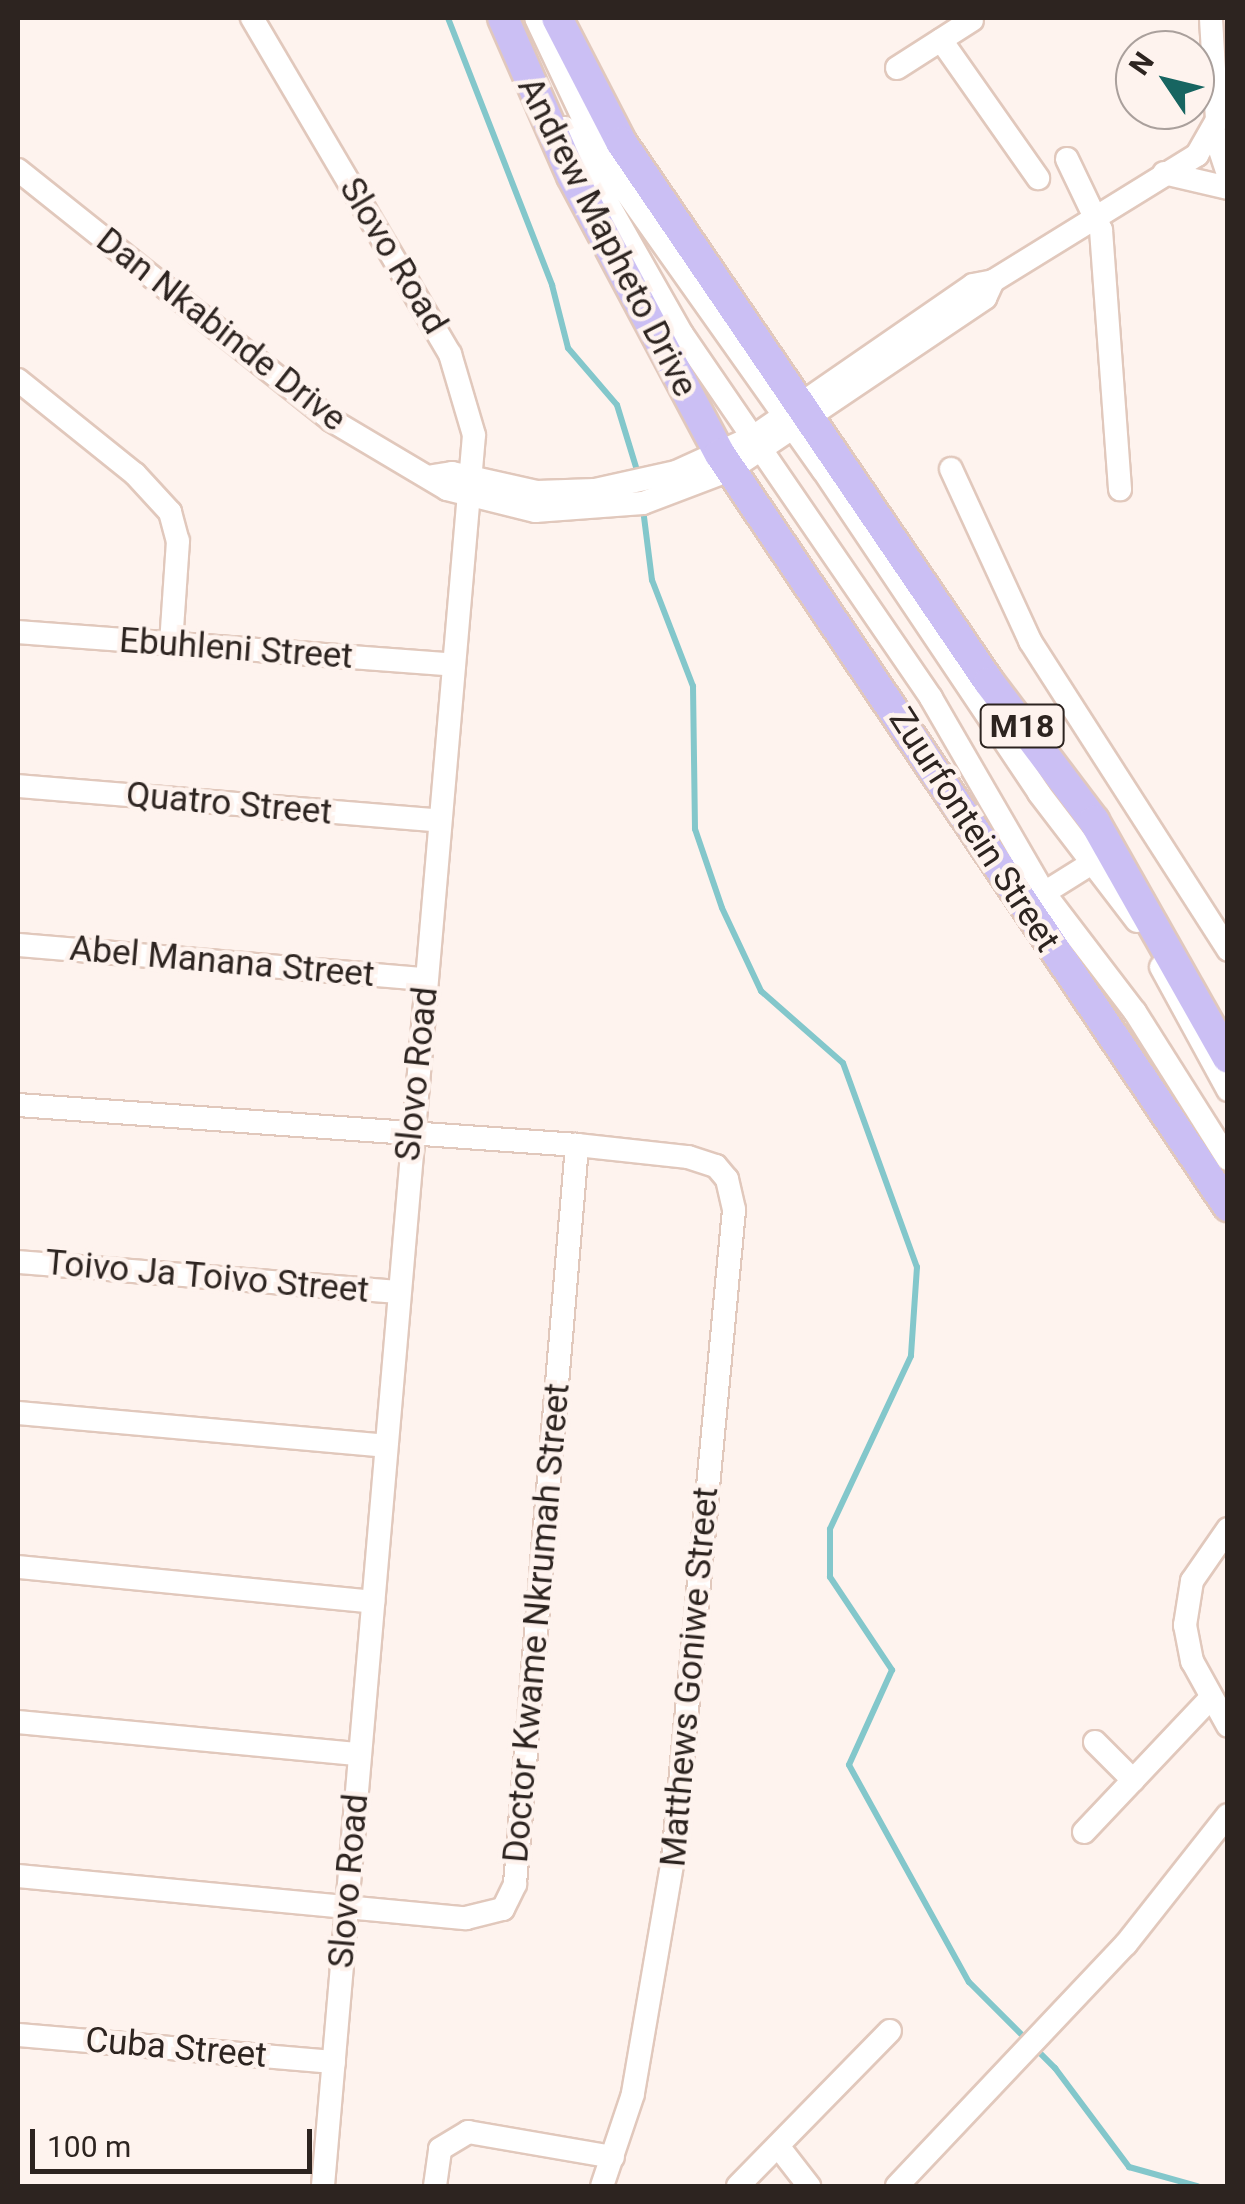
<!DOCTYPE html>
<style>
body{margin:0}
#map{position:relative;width:1245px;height:2204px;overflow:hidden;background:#fef3ee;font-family:Roboto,sans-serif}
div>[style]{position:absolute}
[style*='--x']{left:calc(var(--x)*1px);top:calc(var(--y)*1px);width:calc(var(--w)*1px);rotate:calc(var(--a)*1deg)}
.stream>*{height:6px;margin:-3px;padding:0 3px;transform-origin:3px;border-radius:3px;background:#83c7cb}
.roads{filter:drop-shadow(2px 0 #e1c8bc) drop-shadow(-2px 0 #e1c8bc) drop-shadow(0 2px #e1c8bc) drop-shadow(0 -2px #e1c8bc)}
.minor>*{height:22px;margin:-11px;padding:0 11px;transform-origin:11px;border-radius:11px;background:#fff}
.major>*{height:30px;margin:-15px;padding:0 15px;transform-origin:15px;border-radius:15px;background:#cbbff4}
span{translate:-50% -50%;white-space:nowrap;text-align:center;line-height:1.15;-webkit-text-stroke:9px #fef3ee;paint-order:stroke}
.shield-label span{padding:2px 8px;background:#fef3ee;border:2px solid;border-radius:8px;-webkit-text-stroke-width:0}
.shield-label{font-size:32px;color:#2d2420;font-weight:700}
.street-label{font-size:35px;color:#2d2420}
.frame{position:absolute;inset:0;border:20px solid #2d2420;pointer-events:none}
.north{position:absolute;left:1115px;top:30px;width:100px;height:100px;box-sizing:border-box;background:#fef3ee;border:2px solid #aaa09c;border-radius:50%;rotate:305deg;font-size:28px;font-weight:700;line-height:40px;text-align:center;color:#2d2420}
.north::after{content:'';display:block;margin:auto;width:35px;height:45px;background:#176561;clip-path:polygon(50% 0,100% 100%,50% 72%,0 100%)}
.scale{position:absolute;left:30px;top:2129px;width:282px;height:45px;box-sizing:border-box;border:5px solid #2d2420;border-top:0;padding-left:12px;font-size:30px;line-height:35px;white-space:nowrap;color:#2d2420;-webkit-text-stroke:8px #fef3ee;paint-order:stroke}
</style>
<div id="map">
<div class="stream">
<i style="--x:448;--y:18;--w:287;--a:68.7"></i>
<i style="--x:552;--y:285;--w:65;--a:75.7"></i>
<i style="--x:568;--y:348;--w:75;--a:49.3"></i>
<i style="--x:617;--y:405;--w:75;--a:73"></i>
<i style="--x:643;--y:509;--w:72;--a:82.8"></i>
<i style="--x:652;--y:580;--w:114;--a:68.9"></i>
<i style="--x:693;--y:686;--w:143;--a:89.2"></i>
<i style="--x:695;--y:829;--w:83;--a:71.1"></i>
<i style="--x:722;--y:908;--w:92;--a:64.8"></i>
<i style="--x:761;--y:991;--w:109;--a:41.3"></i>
<i style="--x:843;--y:1063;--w:217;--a:70.1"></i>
<i style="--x:917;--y:1267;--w:89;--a:93.9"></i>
<i style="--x:911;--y:1356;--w:191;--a:115.1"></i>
<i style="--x:830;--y:1529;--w:48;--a:90"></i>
<i style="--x:830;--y:1577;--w:112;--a:56.3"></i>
<i style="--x:892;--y:1670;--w:104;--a:114.4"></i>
<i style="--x:849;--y:1765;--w:248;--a:61.1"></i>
<i style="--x:969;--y:1982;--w:122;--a:45"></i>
<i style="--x:1055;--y:2068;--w:124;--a:53.2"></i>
<i style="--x:1129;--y:2167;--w:71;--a:15.6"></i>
</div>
<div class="roads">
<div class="minor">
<i style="--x:252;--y:18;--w:390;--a:59.5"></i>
<i style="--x:450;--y:354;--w:84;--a:73.5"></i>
<i style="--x:474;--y:435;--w:1757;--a:94.93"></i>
<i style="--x:536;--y:18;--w:132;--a:64.8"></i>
<i style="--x:592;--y:137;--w:65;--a:58.3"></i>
<i style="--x:626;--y:192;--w:341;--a:54.7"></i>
<i style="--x:823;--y:470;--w:389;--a:56.2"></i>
<i style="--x:1039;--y:793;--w:161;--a:52.6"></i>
<i style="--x:941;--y:40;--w:169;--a:54.9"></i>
<i style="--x:897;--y:68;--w:89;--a:-32.6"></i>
<i style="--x:565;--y:128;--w:237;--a:60.4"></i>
<i style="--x:682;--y:334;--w:441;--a:55.6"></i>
<i style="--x:931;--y:698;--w:225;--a:59.9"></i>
<i style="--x:1044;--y:893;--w:150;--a:52.6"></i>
<i style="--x:1135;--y:1012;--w:174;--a:57.7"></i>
<i style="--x:1214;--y:132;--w:44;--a:71.6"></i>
<i style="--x:1067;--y:159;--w:79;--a:64.4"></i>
<i style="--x:1101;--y:230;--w:260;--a:85.8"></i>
<i style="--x:18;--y:170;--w:401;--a:38.6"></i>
<i style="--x:331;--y:420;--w:135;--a:30.7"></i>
<i style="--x:447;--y:489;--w:91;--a:14"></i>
<i style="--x:535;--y:511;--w:108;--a:-4.2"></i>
<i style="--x:643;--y:503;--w:93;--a:-20.8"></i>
<i style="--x:730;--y:470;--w:308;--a:-34"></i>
<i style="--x:985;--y:298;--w:19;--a:-65"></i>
<i style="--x:1164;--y:173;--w:66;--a:13.2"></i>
<i style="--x:18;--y:380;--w:150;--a:38.8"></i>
<i style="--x:135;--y:474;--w:52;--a:47.4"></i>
<i style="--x:170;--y:512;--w:30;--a:75"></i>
<i style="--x:178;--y:541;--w:104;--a:93.9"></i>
<i style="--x:951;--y:469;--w:189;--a:65.3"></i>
<i style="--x:1030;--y:641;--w:367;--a:57.3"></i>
<i style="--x:433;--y:476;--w:19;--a:-9"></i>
<i style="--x:452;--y:473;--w:87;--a:12.6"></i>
<i style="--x:537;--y:492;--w:58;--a:-2"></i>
<i style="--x:595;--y:490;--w:83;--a:-12.5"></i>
<i style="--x:676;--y:472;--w:85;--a:-24.4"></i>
<i style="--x:753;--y:437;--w:267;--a:-34.6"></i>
<i style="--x:973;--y:285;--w:20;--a:-11"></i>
<i style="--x:993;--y:281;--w:240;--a:-31.7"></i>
<i style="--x:1197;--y:155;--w:40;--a:-60.3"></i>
<i style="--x:1217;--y:120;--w:102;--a:-93.4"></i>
<i style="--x:18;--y:632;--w:437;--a:4.3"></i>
<i style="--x:18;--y:786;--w:423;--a:4.7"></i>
<i style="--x:1044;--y:893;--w:57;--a:-32"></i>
<i style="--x:18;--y:945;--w:409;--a:4.8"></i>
<i style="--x:1161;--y:967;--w:140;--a:61.4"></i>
<i style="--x:18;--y:1105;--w:560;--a:4.09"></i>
<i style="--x:577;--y:1145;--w:112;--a:6.2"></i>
<i style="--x:688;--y:1157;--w:29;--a:18"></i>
<i style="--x:716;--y:1166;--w:17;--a:50"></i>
<i style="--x:727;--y:1179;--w:32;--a:77"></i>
<i style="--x:734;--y:1210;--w:652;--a:95.37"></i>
<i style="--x:673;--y:1859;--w:238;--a:99.7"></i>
<i style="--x:633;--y:2094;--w:97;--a:108.6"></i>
<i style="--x:18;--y:1262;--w:380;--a:4.5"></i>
<i style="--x:18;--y:1413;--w:369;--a:5.1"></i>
<i style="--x:1228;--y:1529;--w:63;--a:124.7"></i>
<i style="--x:1192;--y:1581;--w:45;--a:99"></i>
<i style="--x:1185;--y:1625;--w:37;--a:79"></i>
<i style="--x:1192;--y:1661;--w:74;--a:61"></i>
<i style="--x:18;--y:1567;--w:357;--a:5.6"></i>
<i style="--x:18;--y:1722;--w:342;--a:5.4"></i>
<i style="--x:1095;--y:1742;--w:54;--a:45"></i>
<i style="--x:1084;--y:1832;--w:182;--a:-46.6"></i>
<i style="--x:18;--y:1876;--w:450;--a:5.4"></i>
<i style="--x:466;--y:1918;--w:38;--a:-14"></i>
<i style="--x:503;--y:1909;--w:28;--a:-64"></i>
<i style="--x:515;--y:1884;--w:742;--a:-85.2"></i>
<i style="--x:18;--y:2035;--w:317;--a:4.9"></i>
<i style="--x:778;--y:2146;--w:51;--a:52.2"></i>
<i style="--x:435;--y:2186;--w:37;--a:-82"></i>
<i style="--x:440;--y:2149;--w:33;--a:-31"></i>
<i style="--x:468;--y:2132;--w:147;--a:9.8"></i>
<i style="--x:738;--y:2186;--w:217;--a:-45.6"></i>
<i style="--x:897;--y:2186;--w:333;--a:-46.6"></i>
<i style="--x:1126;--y:1944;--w:164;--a:-51.7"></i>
</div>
<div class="major">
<i style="--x:503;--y:18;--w:172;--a:66.4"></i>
<i style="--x:572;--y:176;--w:315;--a:62"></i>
<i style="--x:720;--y:454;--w:908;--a:55.96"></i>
<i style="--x:557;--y:18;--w:140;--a:62.7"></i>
<i style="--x:621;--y:142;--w:653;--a:55.73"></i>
<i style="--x:989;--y:682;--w:174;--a:52.9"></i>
<i style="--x:1094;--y:821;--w:272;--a:60.5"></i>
</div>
</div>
<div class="shield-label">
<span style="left:1022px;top:726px">M18</span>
</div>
<div class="street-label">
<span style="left:607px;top:237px;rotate:63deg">Andrew Mapheto Drive</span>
<span style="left:393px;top:256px;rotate:59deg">Slovo Road</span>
<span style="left:221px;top:330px;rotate:38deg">Dan Nkabinde Drive</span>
<span style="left:236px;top:649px;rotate:4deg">Ebuhleni Street</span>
<span style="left:229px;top:804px;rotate:5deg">Quatro Street</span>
<span style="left:974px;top:830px;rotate:57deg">Zuurfontein Street</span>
<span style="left:222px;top:962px;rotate:5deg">Abel Manana Street</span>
<span style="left:417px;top:1074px;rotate:-84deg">Slovo Road</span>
<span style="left:207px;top:1277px;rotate:5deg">Toivo Ja Toivo Street</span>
<span style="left:537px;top:1623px;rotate:-85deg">Doctor Kwame Nkrumah Street</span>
<span style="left:690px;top:1677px;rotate:-85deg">Matthews Goniwe Street</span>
<span style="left:349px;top:1881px;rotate:-85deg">Slovo Road</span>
<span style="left:176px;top:2048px;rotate:5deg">Cuba Street</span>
</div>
<div class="frame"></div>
<div class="north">N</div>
<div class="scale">100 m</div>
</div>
